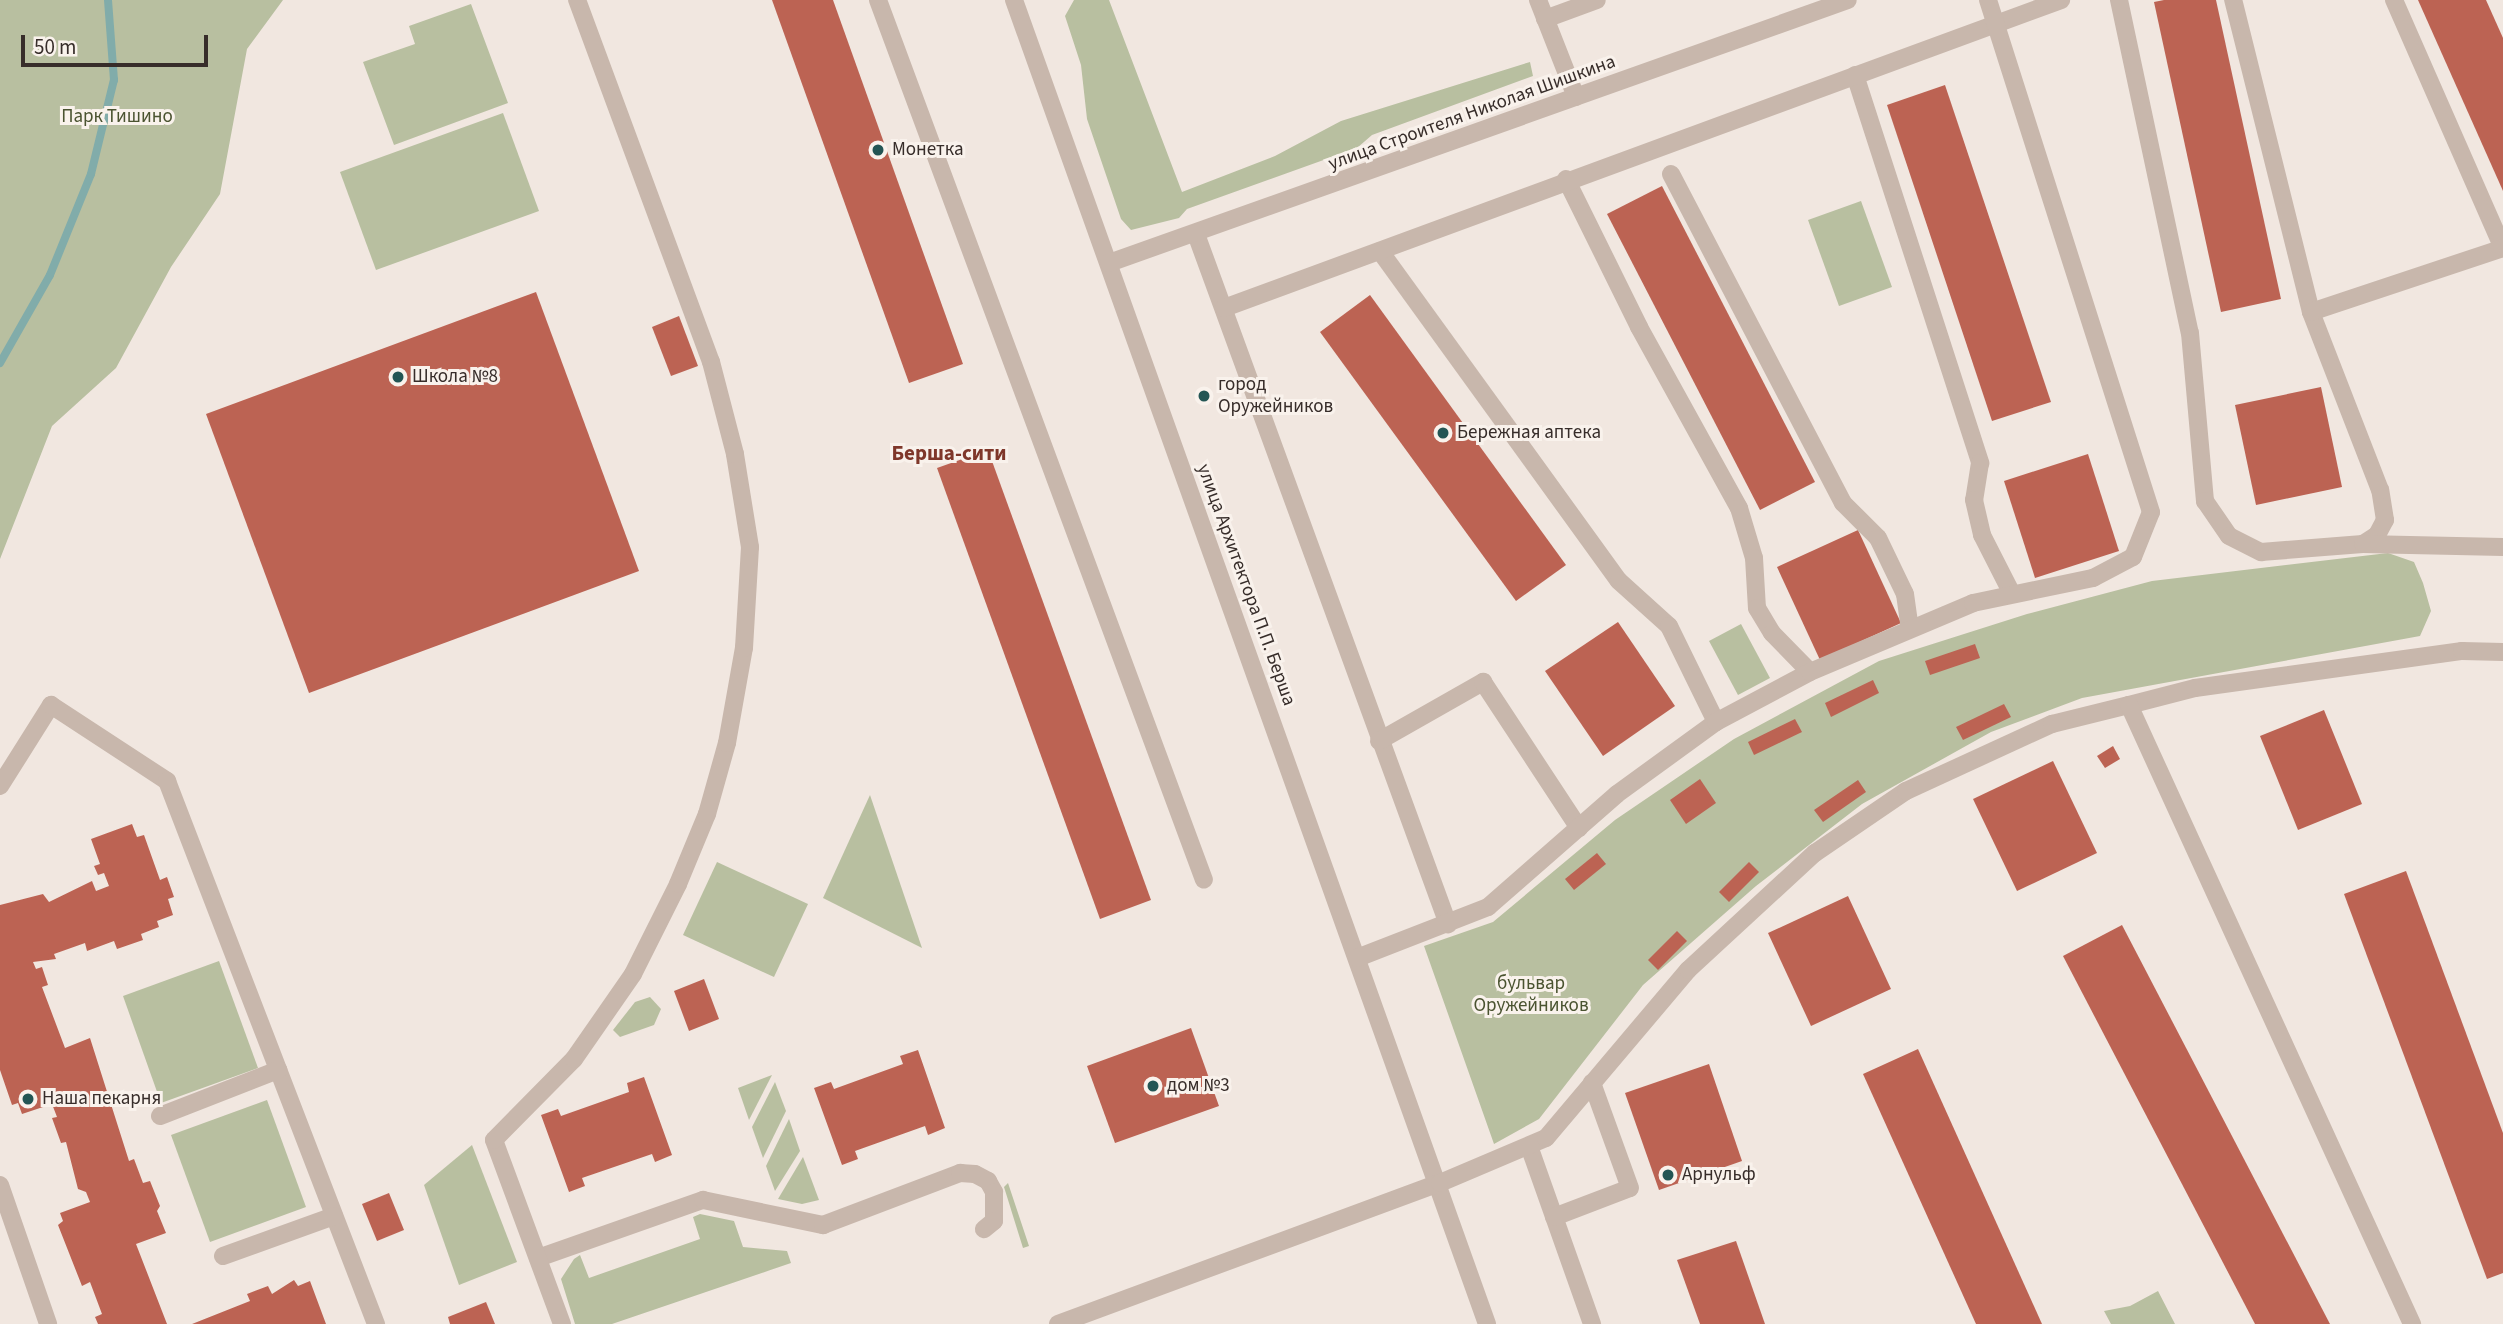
<!DOCTYPE html>
<meta charset="utf-8">
<style>
body{margin:0}
#map{position:relative;width:2503px;height:1324px;overflow:hidden;background:#f1e7e0;font-family:"Source Sans 3",sans-serif}
div>[style]{position:absolute}
[style*='--x']{left:calc(var(--x)*1px);top:calc(var(--y)*1px);width:calc(var(--w)*1px);rotate:calc(var(--a)*1deg)}
.green>*{inset:0;background:#b8bfa0}
.stream>*{height:8px;margin:-4px;padding:0 4px;transform-origin:4px;border-radius:4px;background:#81acaa}
.building>*{inset:0;background:#bc6353}
.minor>*{height:18px;margin:-9px;padding:0 9px;transform-origin:9px;border-radius:9px;background:#c8b7ac}
.dots>*{width:19px;height:19px;translate:-50% -50%;box-sizing:border-box;border:4px solid #f9f2ec;border-radius:50%}
span{translate:-50% -50%;white-space:nowrap;text-align:center;line-height:1.15;-webkit-text-stroke:6px #f9f2ec;paint-order:stroke}
.street-label{font-size:19px;color:#372d2a}
.park-label{font-size:19px;color:#4a5330}
.poi-label{font-size:19px;color:#372d2a}
.left{translate:0 -50%;text-align:left}
.neighbourhood-label{font-size:21px;color:#7f372a;font-weight:700}
.scale{position:absolute;left:21px;top:35px;width:187px;height:32px;box-sizing:border-box;border:4px solid #372d2a;border-top:0;padding-left:9px;font-size:21px;line-height:24px;white-space:nowrap;color:#372d2a;-webkit-text-stroke:5px #f9f2ec;paint-order:stroke}
</style>
<div id="map">
<div class="green">
<i style="clip-path:polygon(0 0,283px 0,247px 49px,220px 194px,171px 267px,116px 368px,52px 426px,0 559px)"></i>
<i style="clip-path:polygon(1074px 0,1109px 0,1182px 192px,1275px 156px,1341px 121px,1530px 62px,1533px 76px,1372px 135px,1357px 148px,1187px 209px,1179px 218px,1131px 230px,1121px 219px,1087px 119px,1081px 65px,1065px 16px)"></i>
<i style="clip-path:polygon(471px 4px,508px 103px,394px 145px,363px 62px,415px 44px,409px 26px)"></i>
<i style="clip-path:polygon(503px 113px,539px 211px,376px 270px,340px 172px)"></i>
<i style="clip-path:polygon(1861px 201px,1892px 287px,1839px 306px,1808px 220px)"></i>
<i style="clip-path:polygon(2388px 553px,2414px 562px,2423px 583px,2431px 611px,2420px 636px,2082px 698px,1991px 732px,1862px 804px,1756px 886px,1643px 985px,1539px 1119px,1494px 1144px,1424px 946px,1493px 922px,1615px 820px,1734px 739px,1879px 661px,2027px 614px,2152px 581px)"></i>
<i style="clip-path:polygon(1741px 624px,1770px 678px,1738px 695px,1709px 641px)"></i>
<i style="clip-path:polygon(870px 795px,922px 948px,823px 898px)"></i>
<i style="clip-path:polygon(717px 862px,808px 904px,774px 977px,683px 935px)"></i>
<i style="clip-path:polygon(219px 961px,258px 1068px,161px 1103px,123px 996px)"></i>
<i style="clip-path:polygon(650px 997px,661px 1009px,654px 1025px,620px 1037px,613px 1030px,635px 1002px)"></i>
<i style="clip-path:polygon(772px 1075px,749px 1120px,738px 1088px)"></i>
<i style="clip-path:polygon(775px 1082px,786px 1111px,763px 1158px,752px 1127px)"></i>
<i style="clip-path:polygon(267px 1100px,306px 1207px,210px 1242px,171px 1135px)"></i>
<i style="clip-path:polygon(789px 1119px,800px 1151px,775px 1191px,766px 1166px)"></i>
<i style="clip-path:polygon(472px 1145px,517px 1262px,459px 1285px,424px 1185px)"></i>
<i style="clip-path:polygon(803px 1157px,819px 1200px,802px 1204px,778px 1199px)"></i>
<i style="clip-path:polygon(1008px 1183px,1029px 1246px,1023px 1248px,1004px 1187px)"></i>
<i style="clip-path:polygon(700px 1214px,734px 1221px,743px 1247px,787px 1251px,791px 1263px,612px 1324px,575px 1324px,561px 1279px,574px 1259px,580px 1255px,589px 1278px,700px 1239px,693px 1217px)"></i>
<i style="clip-path:polygon(2158px 1291px,2175px 1324px,2111px 1324px,2104px 1311px,2130px 1306px)"></i>
</div>
<div class="stream">
<i style="--x:0;--y:363;--w:101;--a:-60.4"></i>
<i style="--x:50;--y:275;--w:109;--a:-67.9"></i>
<i style="--x:91;--y:174;--w:97;--a:-76.3"></i>
<i style="--x:114;--y:80;--w:80;--a:-94.3"></i>
</div>
<div class="building">
<i style="clip-path:polygon(772px 0,833px 0,963px 364px,909px 383px)"></i>
<i style="clip-path:polygon(2164px 0,2216px 0,2281px 299px,2221px 312px,2154px 2px)"></i>
<i style="clip-path:polygon(2418px 0,2486px 0,2503px 38px,2503px 191px)"></i>
<i style="clip-path:polygon(1945px 85px,2051px 402px,1992px 421px,1887px 105px)"></i>
<i style="clip-path:polygon(1662px 186px,1815px 482px,1760px 510px,1607px 214px)"></i>
<i style="clip-path:polygon(536px 292px,639px 571px,309px 693px,206px 414px)"></i>
<i style="clip-path:polygon(1370px 295px,1566px 565px,1516px 601px,1320px 332px)"></i>
<i style="clip-path:polygon(679px 316px,698px 366px,671px 376px,652px 327px)"></i>
<i style="clip-path:polygon(2321px 387px,2342px 487px,2256px 505px,2235px 405px)"></i>
<i style="clip-path:polygon(988px 450px,1151px 900px,1100px 919px,937px 468px)"></i>
<i style="clip-path:polygon(2088px 454px,2119px 551px,2035px 578px,2004px 481px)"></i>
<i style="clip-path:polygon(1858px 530px,1901px 623px,1820px 660px,1777px 567px)"></i>
<i style="clip-path:polygon(1618px 622px,1675px 706px,1603px 756px,1545px 671px)"></i>
<i style="clip-path:polygon(1975px 644px,1980px 658px,1930px 675px,1925px 661px)"></i>
<i style="clip-path:polygon(1873px 680px,1879px 693px,1831px 717px,1825px 703px)"></i>
<i style="clip-path:polygon(2004px 704px,2011px 717px,1963px 740px,1956px 727px)"></i>
<i style="clip-path:polygon(2324px 710px,2362px 804px,2298px 830px,2260px 736px)"></i>
<i style="clip-path:polygon(1795px 719px,1802px 732px,1754px 755px,1748px 742px)"></i>
<i style="clip-path:polygon(2113px 746px,2120px 759px,2105px 768px,2097px 756px)"></i>
<i style="clip-path:polygon(2053px 761px,2097px 853px,2017px 891px,1973px 799px)"></i>
<i style="clip-path:polygon(1700px 779px,1716px 803px,1686px 824px,1670px 800px)"></i>
<i style="clip-path:polygon(1858px 780px,1866px 792px,1823px 822px,1814px 810px)"></i>
<i style="clip-path:polygon(132px 824px,137px 837px,144px 835px,160px 880px,167px 877px,174px 897px,168px 899px,173px 915px,157px 921px,159px 927px,141px 934px,143px 940px,117px 949px,114px 941px,87px 951px,85px 943px,54px 954px,56px 959px,33px 962px,36px 969px,42px 967px,48px 985px,42px 987px,65px 1048px,90px 1038px,129px 1161px,134px 1159px,143px 1183px,150px 1181px,160px 1206px,157px 1211px,166px 1233px,136px 1244px,167px 1324px,98px 1324px,95px 1317px,102px 1314px,90px 1282px,82px 1286px,58px 1225px,63px 1221px,60px 1213px,90px 1202px,86px 1192px,78px 1189px,66px 1142px,61px 1143px,52px 1118px,57px 1117px,52px 1104px,22px 1114px,18px 1103px,12px 1105px,0 1070px,0 905px,43px 894px,49px 902px,92px 881px,96px 891px,109px 886px,104px 873px,98px 875px,94px 866px,100px 864px,91px 839px)"></i>
<i style="clip-path:polygon(1597px 853px,1606px 864px,1574px 890px,1565px 879px)"></i>
<i style="clip-path:polygon(1749px 862px,1759px 872px,1729px 902px,1719px 892px)"></i>
<i style="clip-path:polygon(2406px 871px,2503px 1133px,2503px 1273px,2487px 1279px,2344px 894px)"></i>
<i style="clip-path:polygon(1848px 896px,1891px 989px,1811px 1026px,1768px 933px)"></i>
<i style="clip-path:polygon(2122px 925px,2330px 1324px,2255px 1324px,2063px 956px)"></i>
<i style="clip-path:polygon(1677px 931px,1687px 941px,1658px 970px,1648px 960px)"></i>
<i style="clip-path:polygon(704px 979px,719px 1019px,689px 1031px,674px 991px)"></i>
<i style="clip-path:polygon(1191px 1028px,1219px 1106px,1115px 1143px,1087px 1066px)"></i>
<i style="clip-path:polygon(1918px 1049px,2042px 1324px,1976px 1324px,1863px 1074px)"></i>
<i style="clip-path:polygon(918px 1050px,945px 1128px,928px 1135px,925px 1126px,855px 1151px,858px 1159px,842px 1165px,814px 1088px,831px 1082px,834px 1089px,903px 1064px,900px 1056px)"></i>
<i style="clip-path:polygon(1709px 1064px,1742px 1161px,1659px 1190px,1625px 1093px)"></i>
<i style="clip-path:polygon(644px 1077px,672px 1155px,655px 1162px,652px 1154px,582px 1178px,585px 1186px,569px 1192px,541px 1115px,558px 1109px,561px 1116px,629px 1092px,627px 1083px)"></i>
<i style="clip-path:polygon(389px 1193px,404px 1230px,377px 1241px,362px 1204px)"></i>
<i style="clip-path:polygon(1736px 1241px,1765px 1324px,1700px 1324px,1677px 1260px)"></i>
<i style="clip-path:polygon(294px 1280px,298px 1286px,310px 1281px,326px 1324px,192px 1324px,250px 1301px,247px 1294px,268px 1286px,272px 1294px)"></i>
<i style="clip-path:polygon(486px 1302px,495px 1324px,450px 1324px,448px 1317px)"></i>
</div>
<div class="minor">
<i style="--x:878;--y:0;--w:938;--a:69.67"></i>
<i style="--x:1014;--y:0;--w:1406;--a:70.34"></i>
<i style="--x:1538;--y:0;--w:104;--a:68.6"></i>
<i style="--x:2119;--y:0;--w:340;--a:78"></i>
<i style="--x:2190;--y:333;--w:169;--a:84.9"></i>
<i style="--x:2205;--y:501;--w:42;--a:55.6"></i>
<i style="--x:2229;--y:536;--w:36;--a:27"></i>
<i style="--x:2261;--y:552;--w:102;--a:-4.5"></i>
<i style="--x:2363;--y:544;--w:17;--a:-33"></i>
<i style="--x:2377;--y:535;--w:17;--a:-62"></i>
<i style="--x:2385;--y:520;--w:30;--a:-99"></i>
<i style="--x:2380;--y:490;--w:191;--a:-111.2"></i>
<i style="--x:2311;--y:312;--w:322;--a:-104"></i>
<i style="--x:2394;--y:0;--w:271;--a:66.3"></i>
<i style="--x:1545;--y:19;--w:55;--a:-20.1"></i>
<i style="--x:1855;--y:75;--w:408;--a:72.1"></i>
<i style="--x:1980;--y:463;--w:37;--a:99"></i>
<i style="--x:1974;--y:500;--w:36;--a:77"></i>
<i style="--x:1982;--y:535;--w:64;--a:63"></i>
<i style="--x:1671;--y:174;--w:371;--a:62.4"></i>
<i style="--x:1843;--y:503;--w:49;--a:45"></i>
<i style="--x:1878;--y:538;--w:62;--a:64.3"></i>
<i style="--x:1905;--y:594;--w:35;--a:82"></i>
<i style="--x:1566;--y:179;--w:165;--a:63.7"></i>
<i style="--x:1639;--y:327;--w:207;--a:61.1"></i>
<i style="--x:1739;--y:508;--w:52;--a:73.3"></i>
<i style="--x:1754;--y:558;--w:50;--a:86.6"></i>
<i style="--x:1757;--y:608;--w:29;--a:59"></i>
<i style="--x:1772;--y:633;--w:54;--a:45.7"></i>
<i style="--x:1196;--y:234;--w:735;--a:69.94"></i>
<i style="--x:1380;--y:251;--w:407;--a:54.1"></i>
<i style="--x:1619;--y:581;--w:67;--a:42"></i>
<i style="--x:1669;--y:626;--w:107;--a:63.9"></i>
<i style="--x:1109;--y:263;--w:784;--a:-19.59"></i>
<i style="--x:1224;--y:308;--w:892;--a:-20.2"></i>
<i style="--x:2311;--y:312;--w:202;--a:-18.4"></i>
<i style="--x:2363;--y:544;--w:140;--a:1.2"></i>
<i style="--x:2129;--y:705;--w:68;--a:-14.4"></i>
<i style="--x:2195;--y:688;--w:270;--a:-7.9"></i>
<i style="--x:2462;--y:651;--w:41;--a:1.4"></i>
<i style="--x:1379;--y:741;--w:120;--a:-29.6"></i>
<i style="--x:1483;--y:682;--w:175;--a:56.7"></i>
<i style="--x:0;--y:786;--w:96;--a:-57.8"></i>
<i style="--x:51;--y:705;--w:139;--a:33.2"></i>
<i style="--x:167;--y:781;--w:582;--a:68.95"></i>
<i style="--x:1357;--y:958;--w:141;--a:-21.3"></i>
<i style="--x:1488;--y:907;--w:171;--a:-41.2"></i>
<i style="--x:1617;--y:794;--w:122;--a:-36"></i>
<i style="--x:1716;--y:722;--w:106;--a:-28"></i>
<i style="--x:1810;--y:672;--w:177;--a:-22.9"></i>
<i style="--x:1973;--y:603;--w:123;--a:-11.8"></i>
<i style="--x:2093;--y:578;--w:45;--a:-27.7"></i>
<i style="--x:2133;--y:557;--w:48;--a:-68.2"></i>
<i style="--x:2151;--y:512;--w:537;--a:-107.66"></i>
<i style="--x:160;--y:1116;--w:127;--a:-21.3"></i>
<i style="--x:1529;--y:1146;--w:189;--a:70.5"></i>
<i style="--x:0;--y:1185;--w:147;--a:70.9"></i>
<i style="--x:1554;--y:1217;--w:81;--a:-20.9"></i>
<i style="--x:1630;--y:1188;--w:112;--a:-109.9"></i>
<i style="--x:223;--y:1256;--w:118;--a:-19.8"></i>
<i style="--x:538;--y:1258;--w:175;--a:-19.4"></i>
<i style="--x:703;--y:1200;--w:123;--a:11.8"></i>
<i style="--x:823;--y:1225;--w:147;--a:-20.8"></i>
<i style="--x:960;--y:1173;--w:15;--a:4"></i>
<i style="--x:975;--y:1174;--w:15;--a:28"></i>
<i style="--x:988;--y:1181;--w:13;--a:61"></i>
<i style="--x:994;--y:1192;--w:29;--a:90"></i>
<i style="--x:994;--y:1221;--w:13;--a:141"></i>
<i style="--x:562;--y:1324;--w:196;--a:-110.3"></i>
<i style="--x:494;--y:1140;--w:114;--a:-45.4"></i>
<i style="--x:574;--y:1059;--w:103;--a:-55.2"></i>
<i style="--x:633;--y:974;--w:101;--a:-63.4"></i>
<i style="--x:678;--y:884;--w:76;--a:-67.5"></i>
<i style="--x:707;--y:814;--w:74;--a:-74.3"></i>
<i style="--x:727;--y:743;--w:97;--a:-79.9"></i>
<i style="--x:744;--y:648;--w:101;--a:-86.6"></i>
<i style="--x:750;--y:547;--w:94;--a:-99.2"></i>
<i style="--x:735;--y:454;--w:95;--a:-104.6"></i>
<i style="--x:711;--y:362;--w:386;--a:-110.3"></i>
<i style="--x:1058;--y:1324;--w:407;--a:-20.3"></i>
<i style="--x:1440;--y:1183;--w:115;--a:-23"></i>
<i style="--x:1546;--y:1138;--w:220;--a:-49.8"></i>
<i style="--x:1688;--y:970;--w:173;--a:-42.7"></i>
<i style="--x:1815;--y:853;--w:110;--a:-34.3"></i>
<i style="--x:1906;--y:791;--w:161;--a:-24.7"></i>
<i style="--x:2052;--y:724;--w:79;--a:-13.9"></i>
<i style="--x:2129;--y:705;--w:681;--a:65.43"></i>
</div>
<div class="dots">
<i style="left:878px;top:150px;background:#235554"></i>
<i style="left:398px;top:377px;background:#235554"></i>
<i style="left:1204px;top:396px;background:#235554"></i>
<i style="left:1443px;top:433px;background:#235554"></i>
<i style="left:1153px;top:1086px;background:#235554"></i>
<i style="left:28px;top:1099px;background:#235554"></i>
<i style="left:1668px;top:1175px;background:#235554"></i>
</div>
<div class="street-label">
<span style="left:1472px;top:113px;rotate:-20deg">улица Строителя Николая Шишкина</span>
<span style="left:1246px;top:585px;rotate:70deg">улица Архитектора П.П. Берша</span>
</div>
<div class="park-label">
<span style="left:117px;top:117px">Парк Тишино</span>
<span style="left:1531px;top:995px">бульвар<br>Оружейников</span>
</div>
<div class="poi-label">
<span class="left" style="left:892px;top:150px">Монетка</span>
<span class="left" style="left:412px;top:377px">Школа №8</span>
<span class="left" style="left:1218px;top:396px">город<br>Оружейников</span>
<span class="left" style="left:1457px;top:433px">Бережная аптека</span>
<span class="left" style="left:1167px;top:1086px">дом №3</span>
<span class="left" style="left:42px;top:1099px">Наша пекарня</span>
<span class="left" style="left:1682px;top:1175px">Арнульф</span>
</div>
<div class="neighbourhood-label">
<span style="left:949px;top:453px">Берша-сити</span>
</div>
<div class="scale">50 m</div>
</div>
